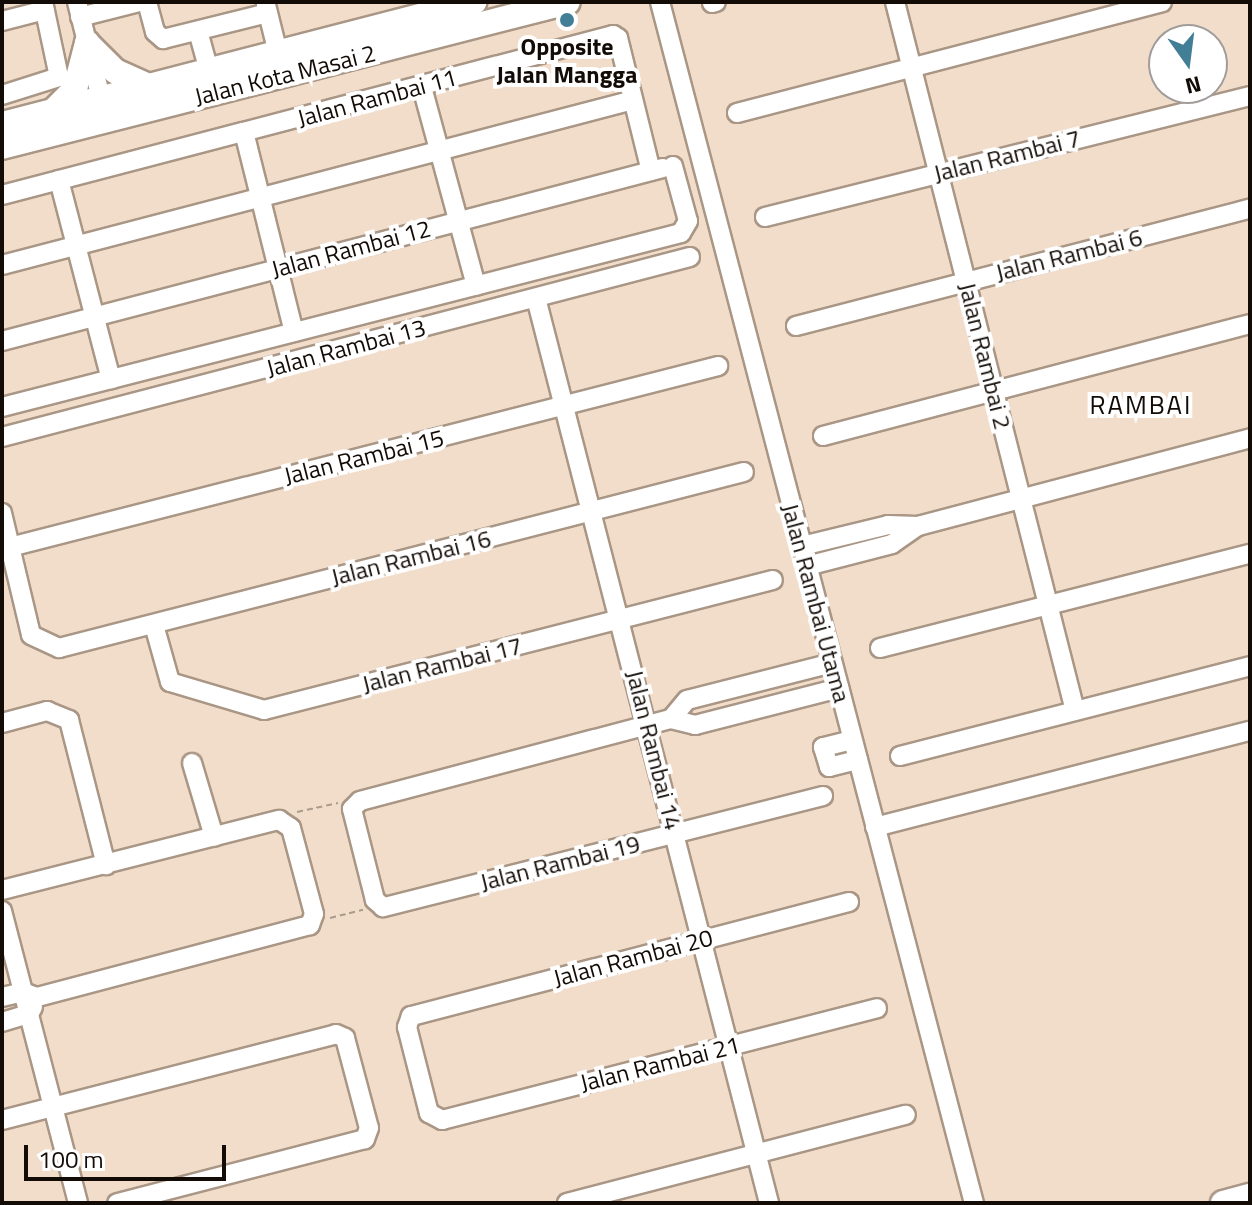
<!DOCTYPE html>
<style>
body{margin:0}
#map{position:relative;width:1252px;height:1205px;overflow:hidden;background:#f2ddcb;font-family:"Titillium Web",sans-serif}
div>[style]{position:absolute}
[style*='--x']{left:calc(var(--x)*1px);top:calc(var(--y)*1px);width:calc(var(--w)*1px);rotate:calc(var(--a)*1deg)}
.path>*{height:2px;margin-top:-1px;transform-origin:0;background:repeating-linear-gradient(90deg,#ab9b8d 0 6px,transparent 0 10px)}
.roads{filter:drop-shadow(2px 0 #a99685) drop-shadow(-2px 0 #a99685) drop-shadow(0 2px #a99685) drop-shadow(0 -2px #a99685)}
.minor>*{height:18px;margin:-9px;padding:0 9px;transform-origin:9px;border-radius:9px;background:#fff}
.major>*{height:24px;margin:-12px;padding:0 12px;transform-origin:12px;border-radius:12px;background:#fff}
.dots>*{width:22px;height:22px;translate:-50% -50%;box-sizing:border-box;border:4px solid #fff;border-radius:50%}
span{translate:-50% -50%;white-space:nowrap;text-align:center;line-height:1.15;-webkit-text-stroke:8px #fff;paint-order:stroke}
.poi-label{font-size:24px;color:#120b06;font-weight:700}
.street-label{font-size:24px;color:#120b06}
.neighbourhood-label{font-size:26px;color:#120b06;letter-spacing:2px}
.frame{position:absolute;inset:0;border:4px solid #120b06;pointer-events:none}
.north{position:absolute;left:1148px;top:24px;width:80px;height:80px;box-sizing:border-box;background:#fff;border:2px solid #a09d9b;border-radius:50%;rotate:166deg;font-size:22px;font-weight:700;line-height:32px;text-align:center;color:#120b06}
.north::after{content:'';display:block;margin:auto;width:28px;height:36px;background:#427f96;clip-path:polygon(50% 0,100% 100%,50% 72%,0 100%)}
.scale{position:absolute;left:24px;top:1145px;width:202px;height:36px;box-sizing:border-box;border:4px solid #120b06;border-top:0;padding-left:10px;font-size:24px;line-height:28px;white-space:nowrap;color:#120b06;-webkit-text-stroke:6px #fff;paint-order:stroke}
</style>
<div id="map">
<div class="path">
<i style="--x:297;--y:812;--w:42;--a:-12.4"></i>
<i style="--x:330;--y:918;--w:34;--a:-14"></i>
</div>
<div class="roads">
<div class="minor">
<i style="--x:77;--y:2;--w:111;--a:76"></i>
<i style="--x:147;--y:2;--w:31;--a:75"></i>
<i style="--x:155;--y:32;--w:11;--a:41"></i>
<i style="--x:163;--y:39;--w:108;--a:-13.9"></i>
<i style="--x:660;--y:2;--w:1241;--a:75.35"></i>
<i style="--x:895;--y:2;--w:731;--a:75.75"></i>
<i style="--x:712;--y:3;--w:4;--a:-14"></i>
<i style="--x:266;--y:5;--w:49;--a:76"></i>
<i style="--x:80;--y:17;--w:61;--a:-14.3"></i>
<i style="--x:2;--y:21;--w:44;--a:-14.3"></i>
<i style="--x:198;--y:31;--w:41;--a:74.6"></i>
<i style="--x:422;--y:87;--w:206;--a:74.8"></i>
<i style="--x:2;--y:95;--w:60;--a:-17.5"></i>
<i style="--x:59;--y:77;--w:77;--a:-102"></i>
<i style="--x:737;--y:113;--w:439;--a:-14.6"></i>
<i style="--x:244;--y:132;--w:206;--a:76"></i>
<i style="--x:59;--y:180;--w:206;--a:75.4"></i>
<i style="--x:2;--y:195;--w:632;--a:-14.67"></i>
<i style="--x:613;--y:35;--w:6;--a:31"></i>
<i style="--x:618;--y:38;--w:137;--a:76.1"></i>
<i style="--x:765;--y:217;--w:500;--a:-14"></i>
<i style="--x:2;--y:265;--w:652;--a:-14.65"></i>
<i style="--x:536;--y:298;--w:935;--a:75.56"></i>
<i style="--x:796;--y:326;--w:469;--a:-14.5"></i>
<i style="--x:2;--y:341;--w:683;--a:-14.67"></i>
<i style="--x:2;--y:407;--w:701;--a:-14.37"></i>
<i style="--x:681;--y:233;--w:14;--a:-60"></i>
<i style="--x:688;--y:221;--w:57;--a:-105.3"></i>
<i style="--x:823;--y:436;--w:441;--a:-14.7"></i>
<i style="--x:2;--y:437;--w:711;--a:-14.66"></i>
<i style="--x:2;--y:513;--w:125;--a:76.6"></i>
<i style="--x:31;--y:635;--w:31;--a:25"></i>
<i style="--x:59;--y:648;--w:707;--a:-14.41"></i>
<i style="--x:802;--y:546;--w:89;--a:-13.7"></i>
<i style="--x:888;--y:525;--w:30;--a:2"></i>
<i style="--x:918;--y:526;--w:343;--a:-14.8"></i>
<i style="--x:10;--y:547;--w:731;--a:-14.34"></i>
<i style="--x:807;--y:566;--w:88;--a:-14.5"></i>
<i style="--x:892;--y:544;--w:32;--a:-35"></i>
<i style="--x:154;--y:625;--w:59;--a:74.3"></i>
<i style="--x:170;--y:682;--w:98;--a:16.6"></i>
<i style="--x:264;--y:710;--w:525;--a:-14.33"></i>
<i style="--x:880;--y:648;--w:382;--a:-14.3"></i>
<i style="--x:671;--y:719;--w:25;--a:-50"></i>
<i style="--x:687;--y:700;--w:150;--a:-14.3"></i>
<i style="--x:2;--y:723;--w:47;--a:-14.9"></i>
<i style="--x:47;--y:711;--w:24;--a:22"></i>
<i style="--x:69;--y:720;--w:150;--a:75.7"></i>
<i style="--x:852;--y:740;--w:30;--a:166"></i>
<i style="--x:823;--y:747;--w:21;--a:73"></i>
<i style="--x:829;--y:767;--w:30;--a:-14"></i>
<i style="--x:900;--y:756;--w:361;--a:-14.4"></i>
<i style="--x:192;--y:763;--w:77;--a:73.4"></i>
<i style="--x:823;--y:796;--w:454;--a:165.8"></i>
<i style="--x:383;--y:907;--w:11;--a:-139"></i>
<i style="--x:375;--y:900;--w:94;--a:-104.2"></i>
<i style="--x:352;--y:809;--w:11;--a:-45"></i>
<i style="--x:360;--y:801;--w:322;--a:-14.8"></i>
<i style="--x:671;--y:719;--w:25;--a:14"></i>
<i style="--x:695;--y:725;--w:149;--a:-14.4"></i>
<i style="--x:875;--y:827;--w:387;--a:-14.4"></i>
<i style="--x:2;--y:890;--w:286;--a:-14.2"></i>
<i style="--x:279;--y:820;--w:14;--a:34"></i>
<i style="--x:291;--y:828;--w:89;--a:75"></i>
<i style="--x:314;--y:914;--w:12;--a:110"></i>
<i style="--x:310;--y:925;--w:281;--a:165.2"></i>
<i style="--x:849;--y:902;--w:453;--a:165.4"></i>
<i style="--x:411;--y:1016;--w:12;--a:110"></i>
<i style="--x:407;--y:1027;--w:89;--a:75.7"></i>
<i style="--x:429;--y:1113;--w:15;--a:28"></i>
<i style="--x:442;--y:1120;--w:449;--a:-14.4"></i>
<i style="--x:2;--y:911;--w:302;--a:75.4"></i>
<i style="--x:2;--y:997;--w:22;--a:-13"></i>
<i style="--x:23;--y:992;--w:12;--a:20"></i>
<i style="--x:2;--y:1022;--w:28;--a:-17"></i>
<i style="--x:29;--y:1014;--w:8;--a:-60"></i>
<i style="--x:2;--y:1120;--w:345;--a:-14.4"></i>
<i style="--x:336;--y:1034;--w:10;--a:24"></i>
<i style="--x:345;--y:1038;--w:93;--a:75.1"></i>
<i style="--x:369;--y:1128;--w:12;--a:110"></i>
<i style="--x:365;--y:1139;--w:256;--a:165.5"></i>
<i style="--x:567;--y:1203;--w:350;--a:-14.6"></i>
</div>
<div class="major">
<i style="--x:87;--y:43;--w:40;--a:45"></i>
<i style="--x:115;--y:71;--w:36;--a:24"></i>
<i style="--x:54;--y:110;--w:30;--a:-45"></i>
<i style="--x:75;--y:89;--w:48;--a:-75.4"></i>
<i style="--x:2;--y:124;--w:488;--a:-14.5"></i>
<i style="--x:2;--y:147;--w:584;--a:-14.37"></i>
<i style="--x:1223;--y:1203;--w:28;--a:-15"></i>
</div>
</div>
<div class="dots">
<i style="left:567px;top:20px;background:#427f96"></i>
</div>
<div class="poi-label">
<span style="left:567px;top:61px">Opposite<br>Jalan Mangga</span>
</div>
<div class="street-label">
<span style="left:285px;top:75px;rotate:-14deg">Jalan Kota Masai 2</span>
<span style="left:377px;top:98px;rotate:-15deg">Jalan Rambai 11</span>
<span style="left:1007px;top:156px;rotate:-14deg">Jalan Rambai 7</span>
<span style="left:351px;top:249px;rotate:-15deg">Jalan Rambai 12</span>
<span style="left:1069px;top:255px;rotate:-14deg">Jalan Rambai 6</span>
<span style="left:346px;top:348px;rotate:-15deg">Jalan Rambai 13</span>
<span style="left:985px;top:356px;rotate:76deg">Jalan Rambai 2</span>
<span style="left:364px;top:457px;rotate:-14deg">Jalan Rambai 15</span>
<span style="left:411px;top:558px;rotate:-14deg">Jalan Rambai 16</span>
<span style="left:816px;top:603px;rotate:75deg">Jalan Rambai Utama</span>
<span style="left:442px;top:665px;rotate:-14deg">Jalan Rambai 17</span>
<span style="left:654px;top:750px;rotate:76deg">Jalan Rambai 14</span>
<span style="left:560px;top:863px;rotate:-14deg">Jalan Rambai 19</span>
<span style="left:633px;top:958px;rotate:-15deg">Jalan Rambai 20</span>
<span style="left:660px;top:1064px;rotate:-14deg">Jalan Rambai 21</span>
</div>
<div class="neighbourhood-label">
<span style="left:1141px;top:405px">RAMBAI</span>
</div>
<div class="frame"></div>
<div class="north">N</div>
<div class="scale">100 m</div>
</div>
